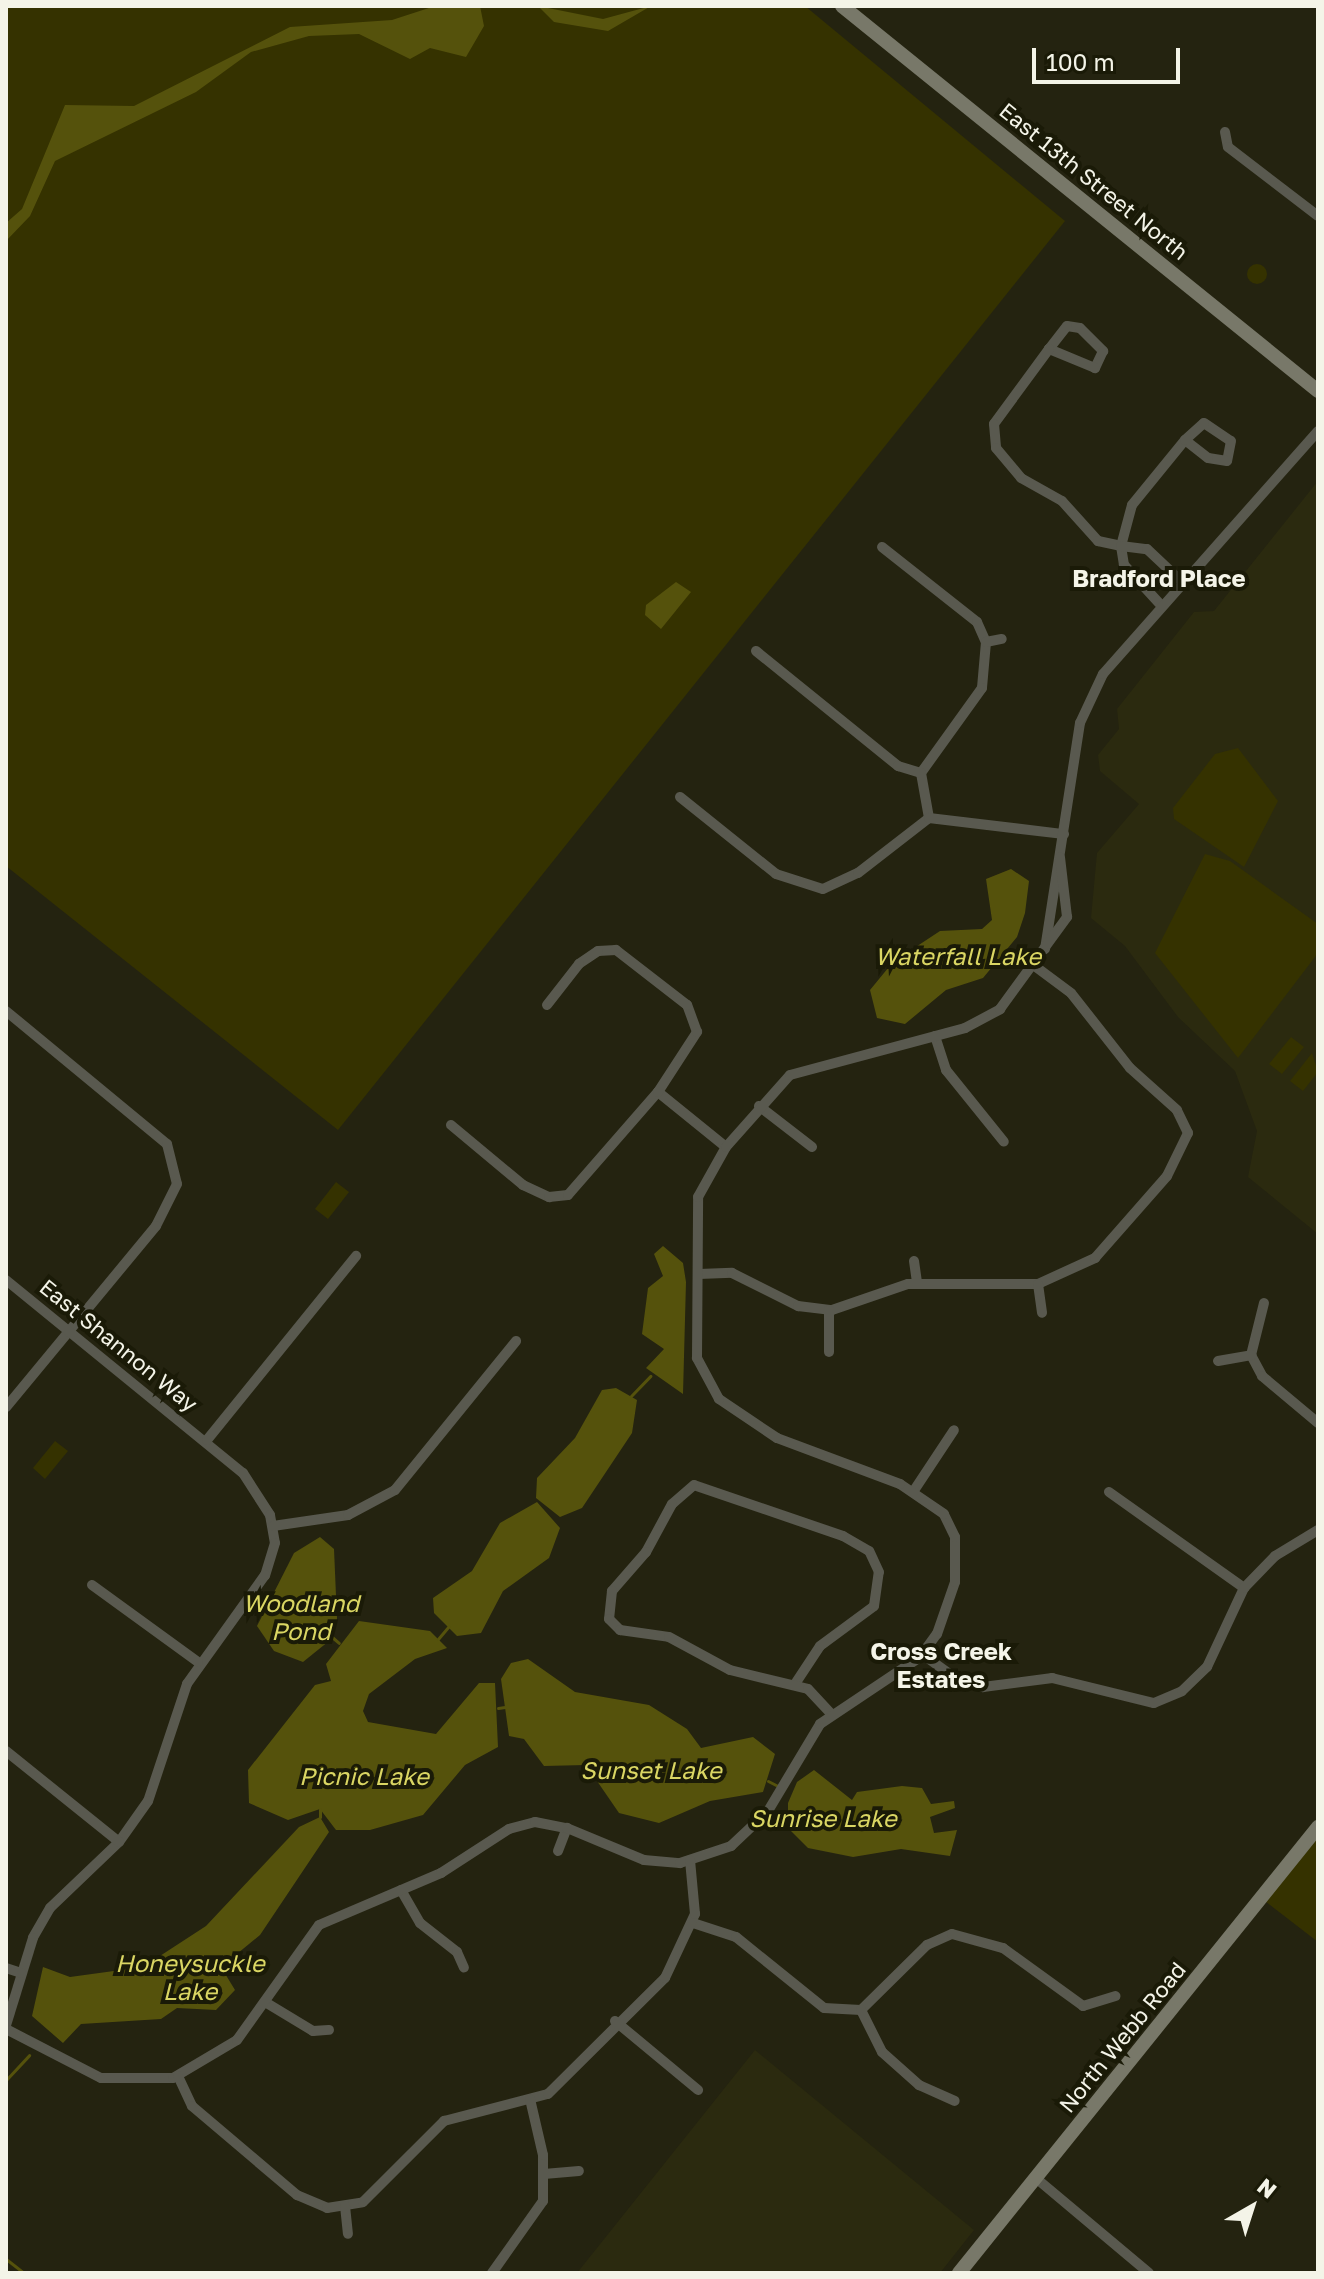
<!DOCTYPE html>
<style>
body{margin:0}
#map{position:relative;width:1324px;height:2279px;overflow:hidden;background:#242310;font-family:"Golos Text",sans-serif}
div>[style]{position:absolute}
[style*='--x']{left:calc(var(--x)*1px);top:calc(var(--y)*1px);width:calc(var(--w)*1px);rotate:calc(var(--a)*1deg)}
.built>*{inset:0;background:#2b2a0f}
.green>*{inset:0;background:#353200}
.round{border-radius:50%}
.water>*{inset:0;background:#55520c}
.stream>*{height:3px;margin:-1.5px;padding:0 1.5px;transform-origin:1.5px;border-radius:1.5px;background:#55520c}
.minor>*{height:10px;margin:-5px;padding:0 5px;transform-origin:5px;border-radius:5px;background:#59594f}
.secondary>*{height:14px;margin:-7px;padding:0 7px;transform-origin:7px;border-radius:7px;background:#787869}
span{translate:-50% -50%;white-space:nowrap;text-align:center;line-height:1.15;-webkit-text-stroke:8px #1a1a07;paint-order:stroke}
.street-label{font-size:22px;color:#f4f4e8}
.neighbourhood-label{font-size:24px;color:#f4f4e8;font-weight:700}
.water-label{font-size:24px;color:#dad663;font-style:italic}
.frame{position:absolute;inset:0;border:8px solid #f4f4e8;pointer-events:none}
.north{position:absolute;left:1212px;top:2167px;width:80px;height:80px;-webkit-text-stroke:6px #1a1a07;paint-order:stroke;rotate:39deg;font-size:22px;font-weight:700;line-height:32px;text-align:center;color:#f4f4e8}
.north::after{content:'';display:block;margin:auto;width:28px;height:36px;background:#f4f4e8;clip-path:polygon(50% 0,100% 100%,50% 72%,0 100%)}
.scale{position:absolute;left:1032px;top:48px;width:148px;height:36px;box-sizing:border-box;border:4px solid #f4f4e8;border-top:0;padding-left:10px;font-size:24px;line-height:28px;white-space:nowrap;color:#f4f4e8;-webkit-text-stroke:6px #1a1a07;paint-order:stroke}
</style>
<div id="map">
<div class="built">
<i style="clip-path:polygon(1318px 481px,1318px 1234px,1248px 1177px,1257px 1131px,1235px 1071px,1178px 1017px,1125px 946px,1091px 918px,1097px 853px,1139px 804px,1100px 771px,1098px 755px,1119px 729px,1117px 709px,1194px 612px,1214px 611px)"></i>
<i style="clip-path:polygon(755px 2050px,974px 2230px,940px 2273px,577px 2273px)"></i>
</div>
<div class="green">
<i style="clip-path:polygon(6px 6px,805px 6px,1065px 221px,338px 1130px,6px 866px)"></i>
<i class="round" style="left:1247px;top:264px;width:20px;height:20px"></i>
<i style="clip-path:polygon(1238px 748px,1278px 801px,1244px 867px,1174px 819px,1173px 808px,1215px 754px)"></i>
<i style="clip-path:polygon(1205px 854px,1230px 861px,1318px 924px,1318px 953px,1238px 1058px,1155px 953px)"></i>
<i style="clip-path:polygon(1291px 1037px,1304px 1047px,1282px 1074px,1269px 1064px)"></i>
<i style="clip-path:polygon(1312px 1053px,1318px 1072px,1303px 1091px,1290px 1081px)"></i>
<i style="clip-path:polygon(336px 1182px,349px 1192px,328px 1219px,315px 1209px)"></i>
<i style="clip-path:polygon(55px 1441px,68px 1451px,45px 1479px,33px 1468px)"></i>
<i style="clip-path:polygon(1318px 1828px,1318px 1942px,1261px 1898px)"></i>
</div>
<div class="water">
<i style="clip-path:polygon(435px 6px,480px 6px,484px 26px,466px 57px,430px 48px,410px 59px,359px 34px,309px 36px,251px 52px,196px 92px,55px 161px,30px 216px,6px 241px,6px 223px,22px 209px,65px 105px,134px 106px,290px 27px,392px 20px)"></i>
<i style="clip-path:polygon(538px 6px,603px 19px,651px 6px,608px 31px,554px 22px)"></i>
<i style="clip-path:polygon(676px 582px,691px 592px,661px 629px,645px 615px,646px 605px)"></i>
<i style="clip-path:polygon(1011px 869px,1029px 881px,1025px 913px,1017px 937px,983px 978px,946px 990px,905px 1024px,877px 1018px,870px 990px,893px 962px,940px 931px,982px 929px,992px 920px,986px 879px)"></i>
<i style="clip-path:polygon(663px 1246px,683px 1263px,686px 1282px,683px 1394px,646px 1368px,664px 1349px,642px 1334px,648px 1288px,663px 1276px,654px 1254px)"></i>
<i style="clip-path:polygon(616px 1388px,637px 1400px,632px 1433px,582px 1508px,560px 1517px,536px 1498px,537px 1478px,575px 1438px,602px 1390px)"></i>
<i style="clip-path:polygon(537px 1502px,560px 1528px,549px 1558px,503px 1591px,481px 1633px,457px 1636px,434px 1613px,433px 1598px,472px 1571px,500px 1523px)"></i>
<i style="clip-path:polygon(320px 1537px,334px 1549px,337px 1619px,329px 1641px,303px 1662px,274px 1651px,257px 1626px,294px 1553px)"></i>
<i style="clip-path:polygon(359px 1621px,430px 1631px,447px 1648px,415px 1659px,369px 1694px,363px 1711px,368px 1722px,436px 1734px,479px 1683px,495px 1683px,498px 1747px,465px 1765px,423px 1815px,370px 1830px,336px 1830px,320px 1809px,288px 1820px,249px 1803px,248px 1770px,315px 1685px,331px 1681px,326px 1664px)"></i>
<i style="clip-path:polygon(528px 1659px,575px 1692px,649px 1705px,687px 1729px,701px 1748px,753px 1737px,775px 1754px,763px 1792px,710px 1801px,659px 1823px,619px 1813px,586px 1765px,544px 1766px,524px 1739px,509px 1736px,501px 1679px,511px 1663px)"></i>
<i style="clip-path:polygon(814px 1770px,852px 1800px,857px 1792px,902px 1786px,922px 1788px,931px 1804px,954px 1801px,955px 1808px,930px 1817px,934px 1833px,957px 1830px,950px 1856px,901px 1849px,853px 1857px,808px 1848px,788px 1828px,788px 1803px,797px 1782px)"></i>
<i style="clip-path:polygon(320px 1817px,329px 1832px,260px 1935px,221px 1967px,235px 1990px,216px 2010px,177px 2008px,161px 2019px,81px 2024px,63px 2043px,32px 2016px,43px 1967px,70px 1977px,143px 1967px,206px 1926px,299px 1827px)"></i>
</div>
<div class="stream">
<i style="--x:631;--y:1396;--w:28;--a:-46"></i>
<i style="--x:332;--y:1637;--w:9;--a:41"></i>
<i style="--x:438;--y:1639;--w:16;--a:-50"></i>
<i style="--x:498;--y:1708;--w:7;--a:-8"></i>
<i style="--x:768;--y:1781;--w:11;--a:27"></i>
<i style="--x:320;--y:1817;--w:8;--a:-90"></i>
<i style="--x:6;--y:2080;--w:34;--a:-47"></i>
<i style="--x:6;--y:2259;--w:23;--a:38"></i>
</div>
<div class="minor">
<i style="--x:1225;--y:132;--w:15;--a:79"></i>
<i style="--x:1228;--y:147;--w:113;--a:37.5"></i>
<i style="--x:1067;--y:326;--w:13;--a:9"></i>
<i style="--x:1080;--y:328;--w:33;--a:45"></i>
<i style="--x:1103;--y:351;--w:19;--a:115"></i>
<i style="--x:1095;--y:368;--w:50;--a:-157.6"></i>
<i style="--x:1049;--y:349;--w:29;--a:-52"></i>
<i style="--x:1049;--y:349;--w:93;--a:126.3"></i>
<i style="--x:994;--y:424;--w:24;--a:85"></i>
<i style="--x:996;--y:448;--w:39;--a:50"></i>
<i style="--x:1021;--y:478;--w:47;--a:29.3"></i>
<i style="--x:1062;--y:501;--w:54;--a:48"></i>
<i style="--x:1098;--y:541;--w:24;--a:12"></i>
<i style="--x:1121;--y:546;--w:42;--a:-75"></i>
<i style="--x:1132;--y:505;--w:84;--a:-50.8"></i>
<i style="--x:1204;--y:423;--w:32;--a:34"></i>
<i style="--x:1231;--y:441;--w:20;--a:101"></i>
<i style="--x:1227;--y:461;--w:19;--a:-171"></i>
<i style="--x:1208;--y:458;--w:29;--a:-142"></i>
<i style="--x:1185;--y:440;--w:25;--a:-42"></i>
<i style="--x:882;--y:547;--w:121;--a:38.3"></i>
<i style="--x:977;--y:622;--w:22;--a:66"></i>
<i style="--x:986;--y:642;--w:46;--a:95"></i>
<i style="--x:982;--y:688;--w:105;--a:125.7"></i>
<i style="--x:921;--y:773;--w:46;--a:79.9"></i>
<i style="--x:1159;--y:603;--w:52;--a:-132.6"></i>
<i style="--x:1124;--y:565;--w:19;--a:-99"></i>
<i style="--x:1121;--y:546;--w:26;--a:7"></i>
<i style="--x:1147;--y:549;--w:48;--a:43.3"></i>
<i style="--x:986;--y:642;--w:16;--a:-11"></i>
<i style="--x:756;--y:651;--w:183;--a:39"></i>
<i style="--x:898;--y:766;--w:24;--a:17"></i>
<i style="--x:680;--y:797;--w:123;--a:38.7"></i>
<i style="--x:776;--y:874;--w:49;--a:17.7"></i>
<i style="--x:823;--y:889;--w:38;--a:-25"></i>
<i style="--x:858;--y:873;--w:90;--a:-37.8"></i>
<i style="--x:929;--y:818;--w:136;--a:6.8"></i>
<i style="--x:1045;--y:949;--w:229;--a:-81.2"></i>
<i style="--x:1080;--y:723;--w:54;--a:-64.9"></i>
<i style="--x:1103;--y:674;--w:324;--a:-48.5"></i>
<i style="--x:6;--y:1011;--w:209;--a:39.6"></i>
<i style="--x:167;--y:1144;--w:41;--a:76"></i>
<i style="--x:177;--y:1184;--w:47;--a:116.6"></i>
<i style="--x:156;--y:1226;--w:235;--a:129.6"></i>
<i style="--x:935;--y:1036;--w:36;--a:72"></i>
<i style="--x:946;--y:1070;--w:92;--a:51.1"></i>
<i style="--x:658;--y:1092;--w:87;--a:39"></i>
<i style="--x:759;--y:1106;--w:67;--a:37.7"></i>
<i style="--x:451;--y:1125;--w:94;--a:39.8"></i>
<i style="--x:523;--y:1185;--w:29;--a:25"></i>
<i style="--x:549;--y:1197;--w:19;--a:-6"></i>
<i style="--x:568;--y:1195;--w:137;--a:-48.9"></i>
<i style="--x:658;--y:1092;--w:72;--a:-57"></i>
<i style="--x:697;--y:1032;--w:29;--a:-110"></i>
<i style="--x:687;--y:1005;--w:90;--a:-142.2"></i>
<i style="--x:616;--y:950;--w:18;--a:177"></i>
<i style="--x:598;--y:951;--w:23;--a:146"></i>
<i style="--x:579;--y:964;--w:52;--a:128"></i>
<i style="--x:914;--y:1261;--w:22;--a:82"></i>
<i style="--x:699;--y:1274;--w:33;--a:-2"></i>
<i style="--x:732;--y:1273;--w:74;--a:26.6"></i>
<i style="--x:798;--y:1306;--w:34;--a:7"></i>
<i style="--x:832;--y:1310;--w:80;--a:-18.9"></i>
<i style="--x:908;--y:1284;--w:130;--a:0"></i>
<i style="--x:1038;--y:1284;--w:63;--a:-24.5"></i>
<i style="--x:1095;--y:1258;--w:109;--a:-48.7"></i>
<i style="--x:1167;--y:1176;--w:48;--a:-64"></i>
<i style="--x:1188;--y:1133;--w:25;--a:-116"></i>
<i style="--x:1177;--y:1110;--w:63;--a:-138.2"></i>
<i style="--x:1130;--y:1068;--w:95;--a:-128.2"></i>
<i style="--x:1071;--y:993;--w:44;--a:-143.4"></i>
<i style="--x:6;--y:1280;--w:306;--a:39.2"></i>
<i style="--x:243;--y:1473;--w:50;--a:57.3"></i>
<i style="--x:270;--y:1515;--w:28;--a:80"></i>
<i style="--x:275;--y:1543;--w:34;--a:107"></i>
<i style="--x:265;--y:1575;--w:134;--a:125.6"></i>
<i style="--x:187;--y:1684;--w:123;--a:108.4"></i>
<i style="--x:148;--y:1801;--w:50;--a:125.3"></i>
<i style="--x:119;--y:1842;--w:95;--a:136.3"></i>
<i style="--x:50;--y:1908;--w:34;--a:120"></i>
<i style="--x:33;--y:1938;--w:91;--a:107.2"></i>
<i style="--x:1038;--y:1284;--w:29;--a:82"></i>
<i style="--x:1264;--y:1303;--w:54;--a:104"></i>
<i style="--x:1251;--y:1355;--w:24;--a:62"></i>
<i style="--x:1262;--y:1376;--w:73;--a:40"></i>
<i style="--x:829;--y:1310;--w:42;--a:90"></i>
<i style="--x:1218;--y:1361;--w:34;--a:-10"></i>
<i style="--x:207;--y:1440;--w:237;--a:-51"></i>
<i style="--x:913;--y:1492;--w:74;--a:-56.5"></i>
<i style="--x:1109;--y:1492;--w:166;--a:35.4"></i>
<i style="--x:273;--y:1526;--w:76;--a:-8.3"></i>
<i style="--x:348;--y:1515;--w:53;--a:-28"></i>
<i style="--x:395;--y:1490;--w:192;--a:-50.9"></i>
<i style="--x:92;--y:1585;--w:131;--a:36"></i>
<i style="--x:922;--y:1654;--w:44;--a:35.8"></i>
<i style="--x:958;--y:1680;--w:26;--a:16"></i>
<i style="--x:983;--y:1687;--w:70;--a:-7.4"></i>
<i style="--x:1052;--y:1678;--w:105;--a:13.8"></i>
<i style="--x:1154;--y:1703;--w:30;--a:-23"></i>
<i style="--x:1182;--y:1691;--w:35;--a:-44"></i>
<i style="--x:1207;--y:1667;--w:87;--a:-64.9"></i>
<i style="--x:1244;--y:1588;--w:45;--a:-45.9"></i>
<i style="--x:1275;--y:1556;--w:50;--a:-31.2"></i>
<i style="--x:795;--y:1684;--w:45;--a:-56.7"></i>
<i style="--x:820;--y:1646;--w:67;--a:-36.5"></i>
<i style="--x:874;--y:1606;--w:34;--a:-82"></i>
<i style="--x:879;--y:1572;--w:23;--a:-115"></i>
<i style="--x:869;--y:1551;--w:30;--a:-150"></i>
<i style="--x:843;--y:1536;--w:157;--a:-161.1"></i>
<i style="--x:694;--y:1485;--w:29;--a:139"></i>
<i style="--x:672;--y:1504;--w:55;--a:118.4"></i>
<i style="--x:646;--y:1552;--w:52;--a:131.1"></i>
<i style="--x:612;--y:1591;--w:28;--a:96"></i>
<i style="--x:609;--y:1619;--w:16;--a:45"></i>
<i style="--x:620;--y:1630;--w:49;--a:8.1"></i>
<i style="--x:669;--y:1637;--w:69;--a:28.4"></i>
<i style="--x:730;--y:1670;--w:80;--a:13.7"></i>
<i style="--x:808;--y:1689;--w:34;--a:47"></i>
<i style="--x:6;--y:1751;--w:145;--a:38.8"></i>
<i style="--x:558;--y:1851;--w:25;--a:-69"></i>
<i style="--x:401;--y:1890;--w:38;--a:60"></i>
<i style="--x:420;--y:1923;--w:47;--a:38.1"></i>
<i style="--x:457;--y:1952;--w:17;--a:66"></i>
<i style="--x:693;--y:1923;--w:45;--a:18"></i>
<i style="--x:736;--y:1937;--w:113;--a:38.9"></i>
<i style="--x:824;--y:2008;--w:37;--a:3"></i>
<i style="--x:861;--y:2010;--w:93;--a:-44.6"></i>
<i style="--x:927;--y:1945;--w:27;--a:-24"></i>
<i style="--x:952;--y:1934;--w:53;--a:15.4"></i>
<i style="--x:1003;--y:1948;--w:99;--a:35.9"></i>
<i style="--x:1083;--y:2006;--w:34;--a:-17"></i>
<i style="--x:6;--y:1968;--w:16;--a:18"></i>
<i style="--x:265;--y:2002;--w:56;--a:31.1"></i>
<i style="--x:313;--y:2031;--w:16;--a:-4"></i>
<i style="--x:861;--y:2010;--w:47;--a:63.4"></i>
<i style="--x:882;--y:2052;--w:50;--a:41.7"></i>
<i style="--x:919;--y:2085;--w:39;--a:24"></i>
<i style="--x:615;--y:2021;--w:108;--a:39.7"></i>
<i style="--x:6;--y:2029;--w:107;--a:27.3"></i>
<i style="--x:101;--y:2078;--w:72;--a:0"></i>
<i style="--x:173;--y:2078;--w:74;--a:-30.7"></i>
<i style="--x:237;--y:2040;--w:141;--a:-54.5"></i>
<i style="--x:319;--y:1925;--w:133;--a:-23.1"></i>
<i style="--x:441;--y:1873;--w:81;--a:-32.9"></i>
<i style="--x:509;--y:1829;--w:27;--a:-15"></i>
<i style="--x:535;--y:1822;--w:33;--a:11"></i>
<i style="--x:567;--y:1828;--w:83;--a:22.6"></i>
<i style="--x:644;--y:1860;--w:36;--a:5"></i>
<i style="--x:680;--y:1863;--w:54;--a:-18.4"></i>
<i style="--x:731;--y:1846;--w:51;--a:-43.4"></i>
<i style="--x:768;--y:1811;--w:101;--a:-59.1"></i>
<i style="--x:820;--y:1724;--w:120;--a:-33.8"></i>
<i style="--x:920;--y:1657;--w:29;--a:-54"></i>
<i style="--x:937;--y:1634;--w:55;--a:-70.9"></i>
<i style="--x:955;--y:1582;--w:45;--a:-90"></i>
<i style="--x:955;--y:1537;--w:25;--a:-116"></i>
<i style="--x:944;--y:1514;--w:53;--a:-145.7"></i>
<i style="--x:900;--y:1484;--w:131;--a:-159.5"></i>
<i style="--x:777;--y:1438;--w:70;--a:-146.1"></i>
<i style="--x:719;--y:1399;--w:47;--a:-118.2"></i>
<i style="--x:697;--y:1358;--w:161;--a:-89.6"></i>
<i style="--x:698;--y:1197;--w:57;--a:-60.8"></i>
<i style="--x:726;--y:1147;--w:96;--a:-48.4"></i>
<i style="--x:790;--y:1075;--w:181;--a:-15"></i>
<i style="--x:965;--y:1028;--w:40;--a:-28"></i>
<i style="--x:1000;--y:1009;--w:114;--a:-53.9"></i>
<i style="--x:1067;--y:917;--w:60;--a:-96.7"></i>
<i style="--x:178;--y:2076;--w:33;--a:65"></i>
<i style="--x:192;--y:2106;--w:138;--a:40.3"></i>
<i style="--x:297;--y:2195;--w:33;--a:23"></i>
<i style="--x:327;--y:2208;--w:36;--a:-9"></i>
<i style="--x:363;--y:2202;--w:115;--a:-45"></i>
<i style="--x:444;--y:2121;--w:107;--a:-14.6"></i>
<i style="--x:548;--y:2094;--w:165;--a:-44.8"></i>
<i style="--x:665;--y:1978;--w:71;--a:-64.9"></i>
<i style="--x:695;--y:1914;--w:54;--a:-95.3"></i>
<i style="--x:544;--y:2174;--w:35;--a:-5"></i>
<i style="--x:1037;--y:2179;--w:146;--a:40"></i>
<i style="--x:345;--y:2206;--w:28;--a:84"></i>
<i style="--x:492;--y:2273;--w:88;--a:-54.7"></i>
<i style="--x:543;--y:2201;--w:46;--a:-90"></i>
<i style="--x:543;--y:2155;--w:57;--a:-103.1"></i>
</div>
<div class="secondary">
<i style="--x:842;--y:6;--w:612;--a:38.97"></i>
<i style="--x:959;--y:2273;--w:573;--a:-51.17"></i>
</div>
<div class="street-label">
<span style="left:1094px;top:181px;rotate:39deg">East 13th Street North</span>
<span style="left:119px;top:1345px;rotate:39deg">East Shannon Way</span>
<span style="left:1122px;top:2037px;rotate:-51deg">North Webb Road</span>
</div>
<div class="neighbourhood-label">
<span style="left:1159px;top:578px">Bradford Place</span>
<span style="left:941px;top:1665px">Cross Creek<br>Estates</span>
</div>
<div class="water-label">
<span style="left:958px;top:956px">Waterfall Lake</span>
<span style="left:301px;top:1617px">Woodland<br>Pond</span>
<span style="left:651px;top:1770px">Sunset Lake</span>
<span style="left:364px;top:1776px">Picnic Lake</span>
<span style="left:823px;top:1818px">Sunrise Lake</span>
<span style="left:190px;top:1977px">Honeysuckle<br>Lake</span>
</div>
<div class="frame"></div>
<div class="north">N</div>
<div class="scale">100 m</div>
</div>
